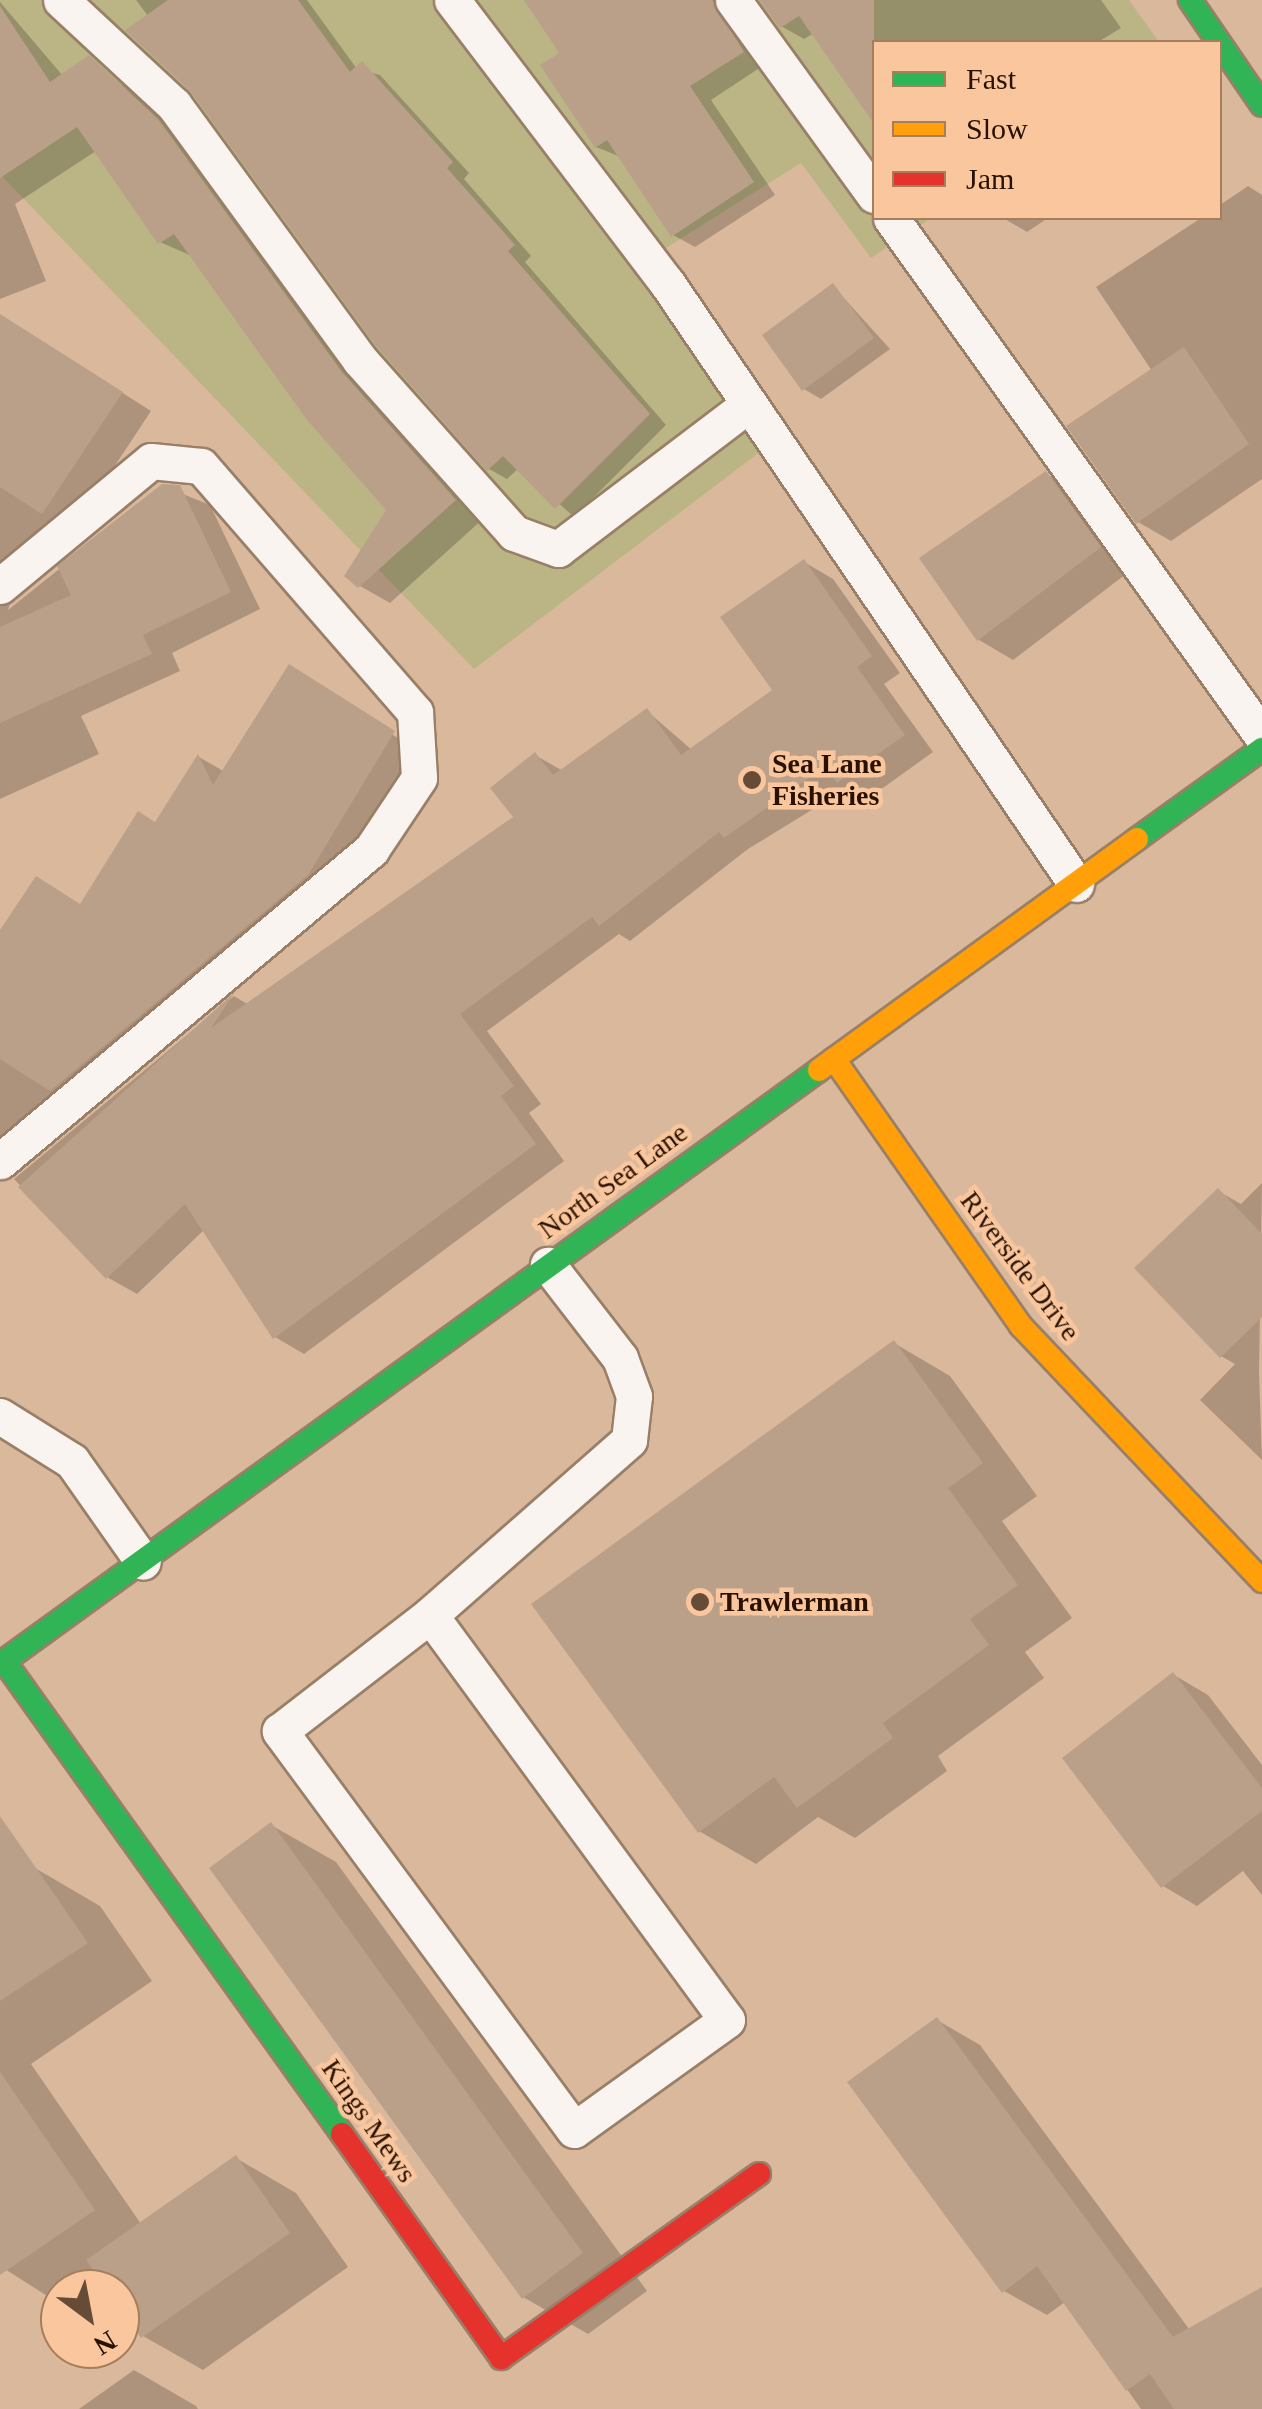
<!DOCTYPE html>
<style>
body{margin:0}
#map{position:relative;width:1262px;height:2409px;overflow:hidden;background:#dab89c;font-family:"Times New Roman",serif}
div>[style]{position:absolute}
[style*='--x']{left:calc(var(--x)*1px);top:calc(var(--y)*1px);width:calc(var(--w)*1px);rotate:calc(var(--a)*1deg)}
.green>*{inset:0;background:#bbb585}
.shadow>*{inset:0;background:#0003}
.building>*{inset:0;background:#bba089}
.roads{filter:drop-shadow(2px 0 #997f68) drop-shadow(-2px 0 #997f68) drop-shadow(0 2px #997f68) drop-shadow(0 -2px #997f68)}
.lane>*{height:35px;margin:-17.5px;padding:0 17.5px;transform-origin:17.5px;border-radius:17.5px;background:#f9f4f0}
.fast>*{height:22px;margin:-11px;padding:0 11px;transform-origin:11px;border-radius:11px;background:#30b455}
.slow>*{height:22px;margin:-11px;padding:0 11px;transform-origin:11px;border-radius:11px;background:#ff9f0a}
.jam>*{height:22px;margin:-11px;padding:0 11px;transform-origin:11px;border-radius:11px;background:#e5322d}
.dots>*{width:28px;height:28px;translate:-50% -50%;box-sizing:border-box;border:5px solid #f9c69d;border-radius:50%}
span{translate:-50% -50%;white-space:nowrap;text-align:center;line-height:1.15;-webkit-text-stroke:9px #f9c69d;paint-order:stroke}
.poi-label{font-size:28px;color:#281100;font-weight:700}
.left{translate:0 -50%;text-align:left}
.street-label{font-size:28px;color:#281100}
.legend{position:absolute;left:872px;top:40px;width:350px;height:180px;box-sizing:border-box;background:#f9c69d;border:2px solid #a57e5e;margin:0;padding:12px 18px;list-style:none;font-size:30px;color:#281100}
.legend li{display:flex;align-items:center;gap:20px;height:50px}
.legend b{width:50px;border:2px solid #a57e5e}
.north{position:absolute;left:40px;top:2269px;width:100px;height:100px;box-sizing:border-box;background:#f9c69d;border:2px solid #a57e5e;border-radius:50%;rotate:148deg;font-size:28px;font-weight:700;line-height:40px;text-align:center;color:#281100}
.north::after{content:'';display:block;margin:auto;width:35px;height:45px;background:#664b37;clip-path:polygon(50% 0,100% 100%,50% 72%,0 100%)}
</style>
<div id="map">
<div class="green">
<i style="clip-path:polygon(0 0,1129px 0,1159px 42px,874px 42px,874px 218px,931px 218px,871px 258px,801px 163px,658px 253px,786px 432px,474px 669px,0 174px)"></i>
</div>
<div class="shadow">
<i style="clip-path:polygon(136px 0,307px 0,357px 69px,380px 75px,469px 173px,464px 179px,531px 256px,525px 262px,666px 425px,574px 517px,519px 468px,507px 479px,489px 469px)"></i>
<i style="clip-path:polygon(524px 0,741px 0,764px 65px,711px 100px,775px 195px,695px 247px,673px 235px,621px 157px,596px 147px,563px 53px)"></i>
<i style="clip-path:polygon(761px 0,1101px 0,1121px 28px,1098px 42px,874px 42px,874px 120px,814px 33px,804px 39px,781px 26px)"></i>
<i style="clip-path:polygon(0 2px,63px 76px,89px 58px,188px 139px,484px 518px,390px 603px,360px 586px,390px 510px,194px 257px,160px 242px,96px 151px,15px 204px,46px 281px,0 299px)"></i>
<i style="clip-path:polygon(1248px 186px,1262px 195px,1262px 479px,1171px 541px,1138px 522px,1152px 371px,1096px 287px,1201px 218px,1220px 218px,1220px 205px)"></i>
<i style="clip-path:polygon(1003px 218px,1048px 218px,1027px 232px)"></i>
<i style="clip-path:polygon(833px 286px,890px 349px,821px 399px,804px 389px)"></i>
<i style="clip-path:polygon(0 315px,151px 411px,58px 552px,15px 587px,8px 610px,163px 486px,210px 505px,260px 609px,172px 653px,180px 671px,81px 716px,99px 754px,0 799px)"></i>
<i style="clip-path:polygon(1046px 474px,1081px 494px,1134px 568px,1013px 660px,979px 640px)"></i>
<i style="clip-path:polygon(804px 562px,833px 579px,900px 673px,884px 684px,933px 752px,869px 798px,849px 787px,748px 849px,630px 941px,619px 934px,487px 1031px,541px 1104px,529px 1113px,564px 1161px,304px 1354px,275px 1337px,205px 1229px,137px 1294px,107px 1277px,14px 1179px,234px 996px,249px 1005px,517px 818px,535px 755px,563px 771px,647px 711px,692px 750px,775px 690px)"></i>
<i style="clip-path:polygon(316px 683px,420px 753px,334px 890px,0 1157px,0 935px,81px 906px,156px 825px,199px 757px,225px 772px)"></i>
<i style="clip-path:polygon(1262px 1183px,1259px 1372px,1262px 1460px,1200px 1400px,1235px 1364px,1221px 1356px,1218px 1191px,1241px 1204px)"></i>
<i style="clip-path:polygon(894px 1343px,950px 1376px,1037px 1496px,1002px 1521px,1072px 1618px,1025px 1652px,1044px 1678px,938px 1756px,947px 1771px,855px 1838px,818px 1817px,756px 1864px,699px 1831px)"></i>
<i style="clip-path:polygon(1174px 1675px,1208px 1695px,1262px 1765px,1262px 1895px,1243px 1871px,1197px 1906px,1163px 1886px)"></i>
<i style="clip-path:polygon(271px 1825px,336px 1862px,647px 2291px,588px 2334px,523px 2297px)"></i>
<i style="clip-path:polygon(35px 1868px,100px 1906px,152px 1981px,31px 2064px,141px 2224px,236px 2158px,296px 2193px,348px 2267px,203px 2370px,143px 2336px,120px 2289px,60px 2289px,60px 2304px,0 2266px,0 1892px)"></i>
<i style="clip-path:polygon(937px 2020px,980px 2045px,1189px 2329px,1262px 2289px,1262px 2409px,1141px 2409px,1065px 2302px,1047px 2315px,1004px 2291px)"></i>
<i style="clip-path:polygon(134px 2370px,196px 2406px,198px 2409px,79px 2409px)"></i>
</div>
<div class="building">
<i style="clip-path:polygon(168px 0,298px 0,350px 72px,362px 61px,453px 162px,447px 168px,515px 245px,508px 251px,650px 414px,555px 509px,503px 456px,487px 471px,376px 346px,191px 92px,125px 30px)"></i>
<i style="clip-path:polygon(524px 0,712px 0,744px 52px,690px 86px,754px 182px,671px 237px,607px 140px,595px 148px,540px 65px,559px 53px)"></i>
<i style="clip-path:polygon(759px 0,874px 0,874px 124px,799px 16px,780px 28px)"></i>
<i style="clip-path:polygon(0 6px,50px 82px,89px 55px,158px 119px,342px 372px,456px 500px,358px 588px,344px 576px,386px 510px,307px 420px,174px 234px,158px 244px,77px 127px,0 178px)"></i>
<i style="clip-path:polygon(833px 283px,874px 338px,802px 391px,762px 335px)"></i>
<i style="clip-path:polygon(0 314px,123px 392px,42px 514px,0 487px)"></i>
<i style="clip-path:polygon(1184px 347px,1249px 444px,1136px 524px,1066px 426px)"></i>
<i style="clip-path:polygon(1046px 471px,1101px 547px,977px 641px,919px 558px)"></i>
<i style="clip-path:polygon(162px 484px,180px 485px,231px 592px,143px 635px,152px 654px,0 723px,0 627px,71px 595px,57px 566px)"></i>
<i style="clip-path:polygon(804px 559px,872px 656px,857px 667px,905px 735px,837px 783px,826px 766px,724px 838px,719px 832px,599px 926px,592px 917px,460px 1014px,514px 1086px,501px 1096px,536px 1144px,273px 1339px,185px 1204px,106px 1279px,18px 1187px,234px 993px,211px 1028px,513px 817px,490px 788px,535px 752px,553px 775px,647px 708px,681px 755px,772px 690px,720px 617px)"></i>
<i style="clip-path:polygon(289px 664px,395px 731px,308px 875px,50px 1091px,0 1059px,0 930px,36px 876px,80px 904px,138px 811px,155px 822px,198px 754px,213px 785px)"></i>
<i style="clip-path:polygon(1218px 1188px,1262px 1234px,1262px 1317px,1220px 1358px,1134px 1268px)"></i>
<i style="clip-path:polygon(894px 1340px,983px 1463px,948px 1488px,1018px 1585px,970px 1619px,989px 1645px,883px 1723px,893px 1738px,797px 1808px,774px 1777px,698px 1833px,531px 1604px)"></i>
<i style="clip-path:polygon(1173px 1672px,1262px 1788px,1262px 1811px,1161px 1888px,1062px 1758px)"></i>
<i style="clip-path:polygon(0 1816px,88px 1943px,0 2001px)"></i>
<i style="clip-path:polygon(271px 1822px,583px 2253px,522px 2299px,209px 1868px)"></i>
<i style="clip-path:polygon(937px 2017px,1173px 2337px,1262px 2287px,1262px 2409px,1174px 2409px,1150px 2374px,1126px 2391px,1037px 2266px,1002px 2293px,847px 2082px)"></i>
<i style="clip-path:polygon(0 2072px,95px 2210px,0 2275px)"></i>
<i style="clip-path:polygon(236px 2155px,290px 2233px,141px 2338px,120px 2308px,120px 2289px,107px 2289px,86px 2260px)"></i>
</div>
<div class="roads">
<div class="lane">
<i style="--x:61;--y:0;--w:154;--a:42.9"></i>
<i style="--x:174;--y:105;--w:314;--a:53.9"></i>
<i style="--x:359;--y:359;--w:233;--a:48.3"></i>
<i style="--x:514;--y:533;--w:47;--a:20"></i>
<i style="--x:558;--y:549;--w:240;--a:-37.2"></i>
<i style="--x:452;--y:0;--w:355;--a:52.8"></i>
<i style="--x:667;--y:283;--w:727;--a:55.76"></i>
<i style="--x:733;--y:0;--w:241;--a:54.1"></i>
<i style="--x:891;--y:218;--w:637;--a:54.39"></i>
<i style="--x:0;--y:586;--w:196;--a:-39.6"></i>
<i style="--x:151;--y:461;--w:50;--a:5.7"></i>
<i style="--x:201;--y:466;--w:326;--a:49"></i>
<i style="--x:415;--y:712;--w:66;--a:86.5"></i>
<i style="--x:419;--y:778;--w:87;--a:123.7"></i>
<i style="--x:371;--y:850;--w:484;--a:140"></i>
<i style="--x:0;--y:1416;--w:85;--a:32"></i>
<i style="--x:72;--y:1461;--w:123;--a:54.9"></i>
<i style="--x:430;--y:1615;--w:502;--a:53.75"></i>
<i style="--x:727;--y:2020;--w:188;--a:144.3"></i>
<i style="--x:574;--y:2130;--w:496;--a:-126.4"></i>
<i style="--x:280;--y:1731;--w:190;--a:-37.7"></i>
<i style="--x:430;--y:1615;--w:265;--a:-41.3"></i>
<i style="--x:629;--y:1440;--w:44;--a:-83.5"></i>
<i style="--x:634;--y:1396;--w:40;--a:-110.2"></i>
<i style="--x:620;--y:1358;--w:118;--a:-127.7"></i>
</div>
<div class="fast">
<i style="--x:1190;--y:0;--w:127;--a:55.6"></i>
<i style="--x:1137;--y:839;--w:154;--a:-35.8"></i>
<i style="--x:4;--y:1661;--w:581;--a:54.45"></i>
<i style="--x:0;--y:1664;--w:1012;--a:-35.95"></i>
</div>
<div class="slow">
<i style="--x:834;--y:1059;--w:326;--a:55"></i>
<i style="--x:1021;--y:1326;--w:351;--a:46.6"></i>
<i style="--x:819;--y:1070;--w:393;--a:-36"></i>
</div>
<div class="jam">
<i style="--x:342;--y:2134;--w:275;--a:54.6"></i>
<i style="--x:501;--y:2358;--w:317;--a:-35.5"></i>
</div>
</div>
<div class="dots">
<i style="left:752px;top:780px;background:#664b37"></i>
<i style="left:700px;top:1602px;background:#664b37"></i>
</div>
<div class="poi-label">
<span class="left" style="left:772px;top:780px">Sea Lane<br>Fisheries</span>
<span class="left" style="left:720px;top:1602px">Trawlerman</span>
</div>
<div class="street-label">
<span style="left:613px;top:1181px;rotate:-36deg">North Sea Lane</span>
<span style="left:1020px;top:1266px;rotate:53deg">Riverside Drive</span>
<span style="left:369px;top:2121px;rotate:55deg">Kings Mews</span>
</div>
<ul class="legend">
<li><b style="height:12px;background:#30b455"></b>Fast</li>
<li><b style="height:12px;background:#ff9f0a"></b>Slow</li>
<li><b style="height:12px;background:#e5322d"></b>Jam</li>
</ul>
<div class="north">N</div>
</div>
